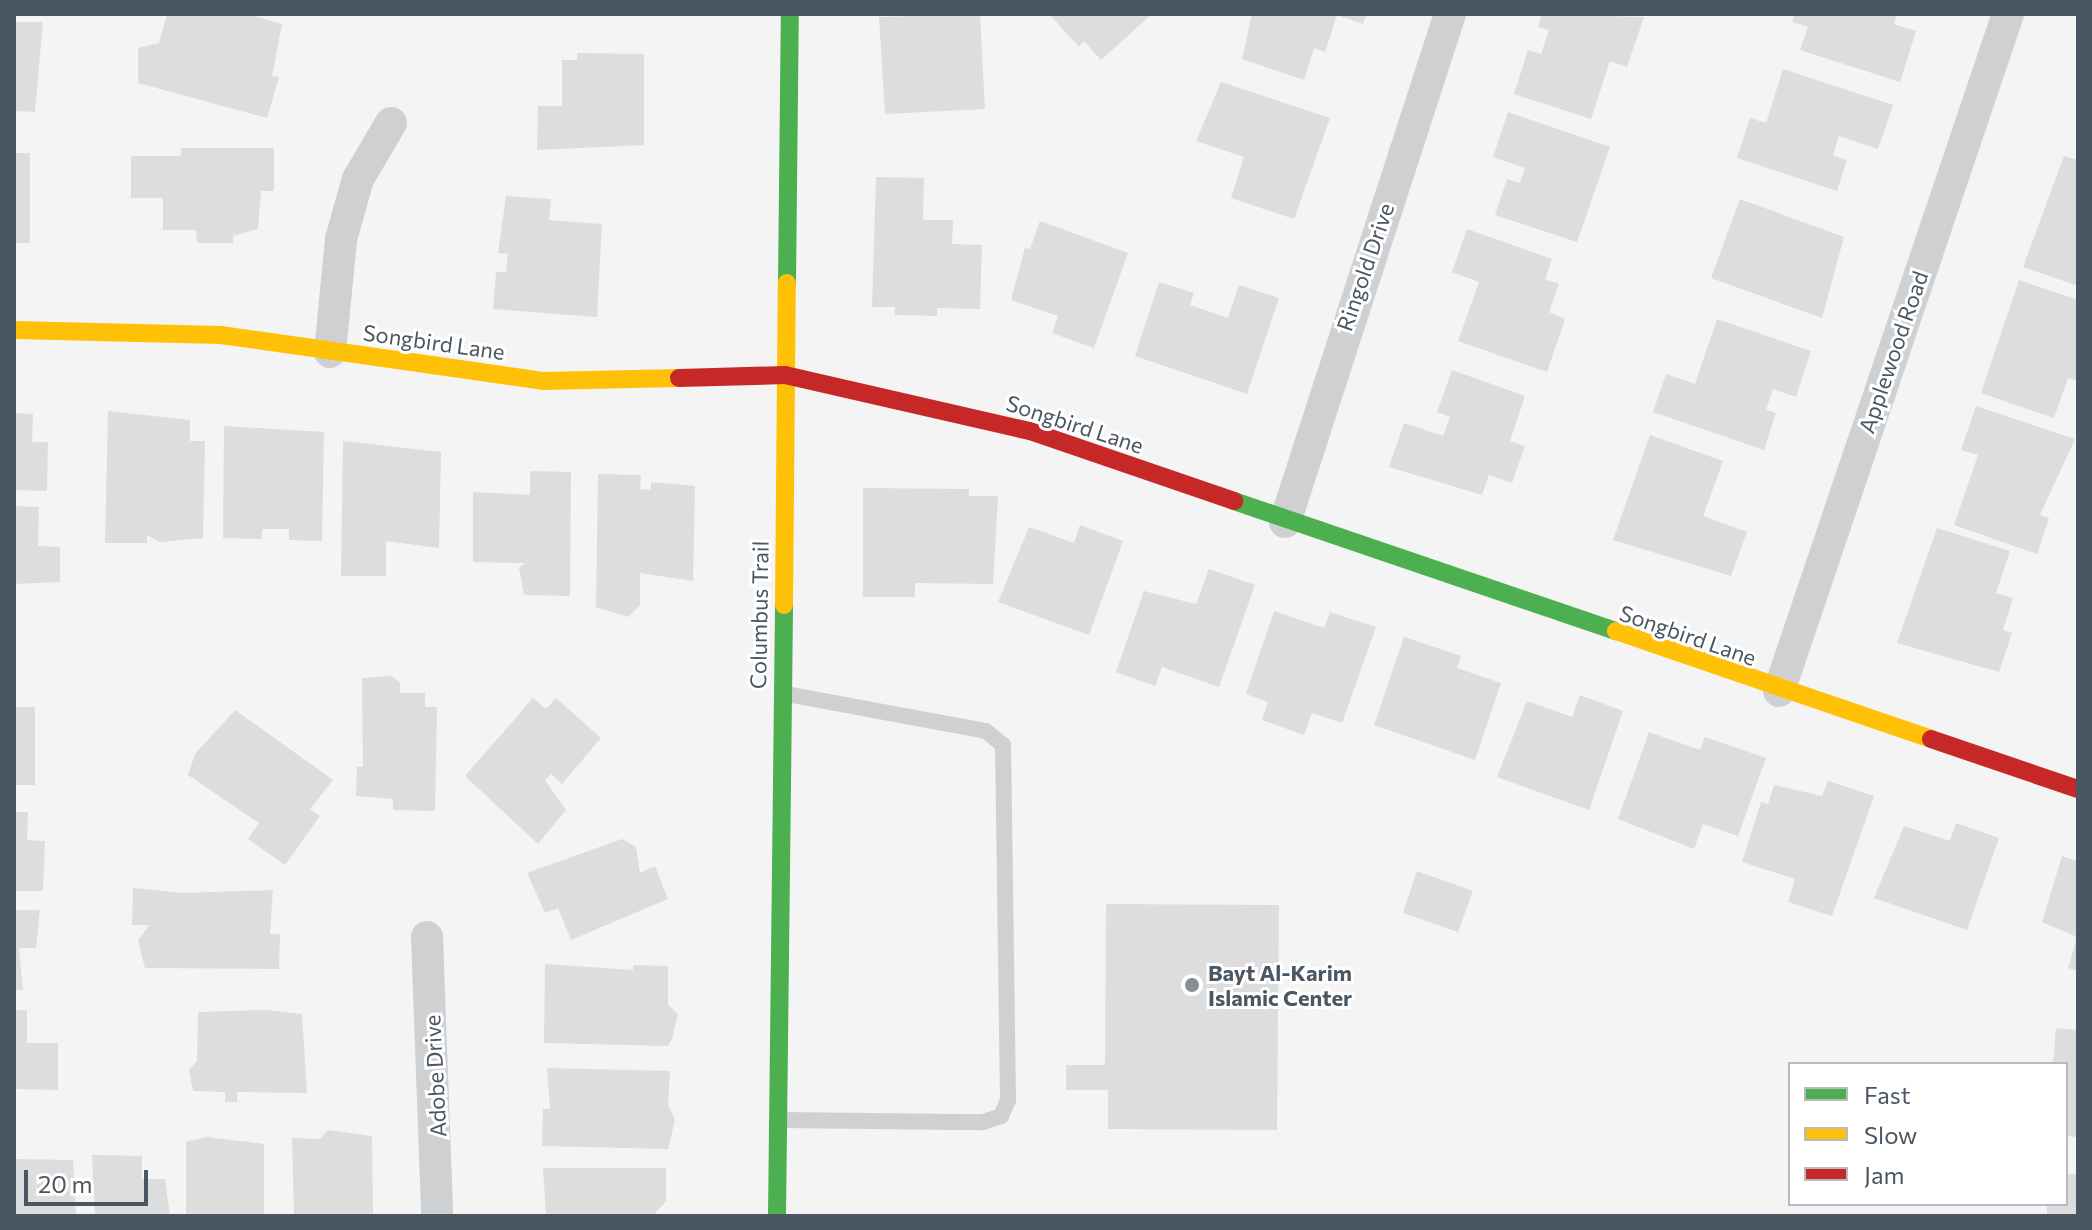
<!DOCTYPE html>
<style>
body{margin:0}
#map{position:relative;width:2092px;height:1230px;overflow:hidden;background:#f4f4f4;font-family:Commissioner,sans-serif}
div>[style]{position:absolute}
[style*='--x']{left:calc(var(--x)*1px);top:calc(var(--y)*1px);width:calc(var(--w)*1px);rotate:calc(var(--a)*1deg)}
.building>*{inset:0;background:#ddddde}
.lane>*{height:16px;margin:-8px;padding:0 8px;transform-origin:8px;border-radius:8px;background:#ced0d2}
.street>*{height:32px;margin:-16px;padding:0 16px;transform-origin:16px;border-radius:16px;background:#ced0d2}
.fast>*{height:18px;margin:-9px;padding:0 9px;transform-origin:9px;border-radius:9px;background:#4caf50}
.slow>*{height:18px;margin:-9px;padding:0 9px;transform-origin:9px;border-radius:9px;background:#ffc107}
.jam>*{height:18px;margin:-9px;padding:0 9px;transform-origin:9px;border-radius:9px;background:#c62828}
.dots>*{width:22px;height:22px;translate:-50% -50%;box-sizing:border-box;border:4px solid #fff;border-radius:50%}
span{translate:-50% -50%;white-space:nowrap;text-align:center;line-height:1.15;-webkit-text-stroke:6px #fff;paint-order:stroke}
.street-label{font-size:22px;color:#4a5661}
.poi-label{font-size:22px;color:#4a5661;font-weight:700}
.left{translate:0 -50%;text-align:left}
.frame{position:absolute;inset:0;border:16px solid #4a5661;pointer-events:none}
.legend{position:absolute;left:1788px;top:1062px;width:280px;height:144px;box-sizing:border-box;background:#fff;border:2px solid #b7bbc0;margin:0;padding:10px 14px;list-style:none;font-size:24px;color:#4a5661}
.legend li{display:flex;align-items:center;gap:16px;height:40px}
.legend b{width:40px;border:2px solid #b7bbc0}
.scale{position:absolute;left:24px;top:1170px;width:124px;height:36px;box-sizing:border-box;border:4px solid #4a5661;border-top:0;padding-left:10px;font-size:24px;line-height:28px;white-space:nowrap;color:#4a5661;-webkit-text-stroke:6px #fff;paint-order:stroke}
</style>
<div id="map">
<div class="building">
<i style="clip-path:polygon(167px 14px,248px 14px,282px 24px,272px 76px,279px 77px,267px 118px,138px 83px,138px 48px,159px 43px)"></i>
<i style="clip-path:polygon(980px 14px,985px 109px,885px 114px,879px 17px)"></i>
<i style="clip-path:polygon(1049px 14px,1152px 14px,1101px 60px,1084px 41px,1079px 47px)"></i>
<i style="clip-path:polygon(1252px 14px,1367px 14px,1363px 24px,1337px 15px,1325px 52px,1314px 48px,1304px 80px,1242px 59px)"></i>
<i style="clip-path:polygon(1542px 14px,1644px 17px,1627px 67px,1610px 61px,1591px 119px,1514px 94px,1528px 50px,1541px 54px,1549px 30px,1538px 27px)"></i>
<i style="clip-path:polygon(1795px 14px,1897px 14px,1894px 24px,1916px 31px,1900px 82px,1800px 50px,1808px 27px,1792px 22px)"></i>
<i style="clip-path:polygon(14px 22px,43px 22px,35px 112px,14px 111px)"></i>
<i style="clip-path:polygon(577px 53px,644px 54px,644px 145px,537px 150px,538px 106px,562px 106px,562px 60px,577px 60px)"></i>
<i style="clip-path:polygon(1783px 69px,1893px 105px,1878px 149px,1839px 136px,1833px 155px,1847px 160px,1837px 191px,1737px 158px,1750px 118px,1766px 123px)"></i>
<i style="clip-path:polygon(1221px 82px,1330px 118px,1294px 219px,1231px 198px,1244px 157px,1196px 141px)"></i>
<i style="clip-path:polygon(1508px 112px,1610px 147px,1577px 242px,1495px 215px,1507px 179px,1520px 183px,1525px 168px,1493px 157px)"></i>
<i style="clip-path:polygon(181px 148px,274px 148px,274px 191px,261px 191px,258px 229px,233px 236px,233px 243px,197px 243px,196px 230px,163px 230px,163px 198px,131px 198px,131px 156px,181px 156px)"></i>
<i style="clip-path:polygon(14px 153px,30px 153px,30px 243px,14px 243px)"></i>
<i style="clip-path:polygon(2064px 156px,2078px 160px,2078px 286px,2023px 267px)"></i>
<i style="clip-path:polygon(876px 177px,924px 178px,923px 220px,953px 220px,952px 244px,982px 245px,980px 309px,937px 308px,937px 316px,895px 315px,895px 307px,872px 307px)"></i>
<i style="clip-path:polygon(506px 196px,551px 199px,549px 220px,602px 224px,597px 317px,493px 309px,496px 272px,506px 272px,508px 254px,498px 253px)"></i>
<i style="clip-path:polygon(1740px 199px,1844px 237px,1822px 318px,1711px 278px)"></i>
<i style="clip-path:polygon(1040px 221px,1128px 253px,1094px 348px,1052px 333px,1058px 316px,1011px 300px,1025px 248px,1030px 249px)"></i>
<i style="clip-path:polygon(1467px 229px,1552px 259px,1545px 279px,1559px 284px,1549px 312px,1565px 319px,1547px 372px,1458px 341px,1479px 282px,1452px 272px)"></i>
<i style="clip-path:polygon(2019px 280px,2078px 300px,2078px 381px,2068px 378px,2054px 418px,1981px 393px)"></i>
<i style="clip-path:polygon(1159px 282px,1194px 293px,1190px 305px,1228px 318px,1239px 285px,1279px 298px,1247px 394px,1135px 356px)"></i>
<i style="clip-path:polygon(1717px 319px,1811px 351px,1796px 397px,1773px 389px,1766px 410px,1776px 413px,1764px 450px,1653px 412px,1666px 374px,1695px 384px)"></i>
<i style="clip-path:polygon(1452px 370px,1525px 396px,1510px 441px,1525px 446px,1512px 483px,1489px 475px,1482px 495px,1389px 467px,1404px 423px,1443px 436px,1450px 417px,1437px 412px)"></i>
<i style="clip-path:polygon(1976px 406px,2075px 439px,2040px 515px,2049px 518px,2037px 554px,1954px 525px,1978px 455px,1961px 450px)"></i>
<i style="clip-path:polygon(108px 411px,190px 420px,190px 441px,205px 441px,203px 538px,160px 542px,147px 535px,147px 543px,105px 543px)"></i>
<i style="clip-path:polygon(14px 413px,33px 414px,32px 442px,48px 442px,47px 491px,14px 490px)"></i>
<i style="clip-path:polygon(224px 426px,324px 432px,322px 541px,289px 540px,289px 529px,262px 529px,262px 539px,223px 538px)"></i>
<i style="clip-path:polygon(1650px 435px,1723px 461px,1703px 516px,1747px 532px,1731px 576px,1613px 540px)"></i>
<i style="clip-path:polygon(343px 441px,441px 452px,439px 548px,386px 541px,386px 576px,341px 576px)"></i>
<i style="clip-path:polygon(530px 471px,571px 472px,570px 596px,524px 595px,519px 568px,525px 563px,473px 562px,473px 492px,530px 495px)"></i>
<i style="clip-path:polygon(598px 474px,641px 475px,640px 489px,651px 490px,651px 482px,695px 486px,693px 581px,640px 573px,640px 605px,628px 617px,596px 607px)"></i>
<i style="clip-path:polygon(863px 488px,969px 489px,969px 496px,998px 496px,993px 584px,915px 583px,915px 597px,863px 597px)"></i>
<i style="clip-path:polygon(14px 506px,39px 507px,38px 546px,60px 547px,60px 582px,14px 584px)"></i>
<i style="clip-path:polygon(1080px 525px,1123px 541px,1089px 635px,998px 602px,1029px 527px,1074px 543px)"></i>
<i style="clip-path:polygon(1937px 528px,2010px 551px,1996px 593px,2013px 598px,2003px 630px,2012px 633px,1999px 672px,1897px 643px)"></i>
<i style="clip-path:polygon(1209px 569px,1255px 585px,1219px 687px,1162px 667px,1155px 686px,1116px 672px,1144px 591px,1196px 604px)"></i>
<i style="clip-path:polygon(1274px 611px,1324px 628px,1330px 612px,1376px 627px,1342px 723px,1312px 713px,1304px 735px,1262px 720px,1268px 702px,1246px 694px)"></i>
<i style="clip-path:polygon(1404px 637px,1461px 656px,1457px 668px,1501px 683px,1475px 760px,1374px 725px)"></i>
<i style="clip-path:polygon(391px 676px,400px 682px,400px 693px,425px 693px,425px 707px,437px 707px,435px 811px,393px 810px,393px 799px,356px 796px,357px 767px,363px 767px,362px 678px)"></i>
<i style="clip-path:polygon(1580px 695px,1623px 711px,1589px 810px,1497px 777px,1527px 701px,1572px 717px)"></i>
<i style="clip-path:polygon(533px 698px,546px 709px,556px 698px,601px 738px,562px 784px,551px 774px,545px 780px,566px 810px,538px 844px,465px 776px)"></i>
<i style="clip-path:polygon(14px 707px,35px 707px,35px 785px,14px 785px)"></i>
<i style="clip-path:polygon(235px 710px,333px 780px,310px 809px,320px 816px,285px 865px,248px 839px,259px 823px,188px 775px,195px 754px)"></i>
<i style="clip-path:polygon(1649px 732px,1700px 750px,1705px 737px,1766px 758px,1738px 836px,1703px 824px,1694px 849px,1618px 819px)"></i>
<i style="clip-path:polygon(1828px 781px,1874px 796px,1832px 916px,1788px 902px,1795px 879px,1742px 862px,1761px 802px,1768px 804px,1774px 785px,1822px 796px)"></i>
<i style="clip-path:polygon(14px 812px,28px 812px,27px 840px,45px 841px,43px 891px,14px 891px)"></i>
<i style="clip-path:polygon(1956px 823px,1999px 838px,1967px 930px,1874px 898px,1904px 826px,1950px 841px)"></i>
<i style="clip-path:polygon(622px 839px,636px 847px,640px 873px,655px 866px,668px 899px,571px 940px,558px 908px,545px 913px,527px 873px)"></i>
<i style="clip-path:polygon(2062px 856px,2078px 861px,2078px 971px,2068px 968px,2077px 937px,2042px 922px)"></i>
<i style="clip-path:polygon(1417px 871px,1473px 891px,1458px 932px,1403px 913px)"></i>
<i style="clip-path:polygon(133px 888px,183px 893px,273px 890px,270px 934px,280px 934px,279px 969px,145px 968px,138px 941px,149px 925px,132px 925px)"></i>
<i style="clip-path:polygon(1106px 904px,1279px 905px,1277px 1130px,1108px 1129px,1108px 1090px,1066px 1090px,1066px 1065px,1105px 1065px)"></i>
<i style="clip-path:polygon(14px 910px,40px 910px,36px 948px,19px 948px,23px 990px,14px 990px)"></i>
<i style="clip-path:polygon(545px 964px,633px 970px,633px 965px,668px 966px,668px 1005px,678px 1014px,672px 1039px,668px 1046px,544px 1043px)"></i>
<i style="clip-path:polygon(14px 1010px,27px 1010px,27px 1043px,58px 1043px,58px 1090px,14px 1089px)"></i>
<i style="clip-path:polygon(266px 1010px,302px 1014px,307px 1093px,237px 1092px,237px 1102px,225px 1102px,225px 1092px,193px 1091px,189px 1070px,197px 1061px,198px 1012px)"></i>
<i style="clip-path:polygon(2056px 1028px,2078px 1030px,2078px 1137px,2066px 1136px,2066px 1064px,2053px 1064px)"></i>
<i style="clip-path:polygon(547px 1068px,670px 1071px,668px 1104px,675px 1120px,668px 1149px,542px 1146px,543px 1109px,550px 1109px)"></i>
<i style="clip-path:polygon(328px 1130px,372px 1136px,373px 1216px,294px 1216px,292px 1138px,320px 1139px)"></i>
<i style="clip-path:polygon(207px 1137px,264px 1144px,264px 1216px,186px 1216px,186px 1142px)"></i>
<i style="clip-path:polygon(92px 1155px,142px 1156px,142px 1179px,165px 1179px,170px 1216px,95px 1216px)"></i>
<i style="clip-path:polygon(14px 1159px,73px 1160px,76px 1216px,14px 1216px)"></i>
<i style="clip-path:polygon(543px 1168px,666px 1168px,666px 1201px,653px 1216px,546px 1216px)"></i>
<i style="clip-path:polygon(2066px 1174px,2078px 1174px,2078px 1216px,2047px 1216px,2047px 1204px,2066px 1204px)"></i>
</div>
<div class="lane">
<i style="--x:779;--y:1120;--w:204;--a:0.6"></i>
<i style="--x:983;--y:1122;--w:19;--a:-18"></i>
<i style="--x:1001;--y:1116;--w:17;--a:-66"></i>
<i style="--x:1008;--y:1100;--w:355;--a:-90.8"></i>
<i style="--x:1003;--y:745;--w:22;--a:-141"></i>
<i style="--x:986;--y:731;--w:203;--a:-169.5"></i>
</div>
<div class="street">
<i style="--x:330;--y:352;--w:114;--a:-84.4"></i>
<i style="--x:341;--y:239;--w:62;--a:-74.2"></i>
<i style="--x:358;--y:179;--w:65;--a:-59.5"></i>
<i style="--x:1285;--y:522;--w:534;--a:-72.01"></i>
<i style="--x:1779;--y:691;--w:715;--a:-71.31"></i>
<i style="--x:427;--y:937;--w:279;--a:87.9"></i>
</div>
<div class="fast">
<i style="--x:787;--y:283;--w:269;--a:-89.4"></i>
<i style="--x:1234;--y:501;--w:404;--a:18.8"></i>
<i style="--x:777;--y:1216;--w:611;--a:-89.34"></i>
</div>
<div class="slow">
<i style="--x:14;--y:330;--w:207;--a:1.4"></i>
<i style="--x:221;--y:335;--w:325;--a:8.1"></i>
<i style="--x:543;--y:381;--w:136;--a:-1.3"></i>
<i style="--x:784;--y:605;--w:322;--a:-89.5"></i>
<i style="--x:1616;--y:631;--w:333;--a:18.9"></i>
</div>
<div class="jam">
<i style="--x:679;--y:378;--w:106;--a:-1.6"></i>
<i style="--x:785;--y:375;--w:251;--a:12.9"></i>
<i style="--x:1030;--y:431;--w:216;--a:18.9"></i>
<i style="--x:1931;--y:739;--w:155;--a:18.8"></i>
</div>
<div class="dots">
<i style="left:1192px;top:985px;background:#868d94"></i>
</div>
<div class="street-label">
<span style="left:1365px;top:267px;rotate:-71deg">Ringold Drive</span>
<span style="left:434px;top:342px;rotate:8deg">Songbird Lane</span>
<span style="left:1893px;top:352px;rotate:-71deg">Applewood Road</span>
<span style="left:1075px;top:424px;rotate:18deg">Songbird Lane</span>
<span style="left:759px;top:615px;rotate:-89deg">Columbus Trail</span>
<span style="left:1688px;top:635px;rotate:19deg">Songbird Lane</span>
<span style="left:435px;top:1076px;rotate:-93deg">Adobe Drive</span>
</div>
<div class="poi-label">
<span class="left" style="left:1208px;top:985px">Bayt Al-Karim<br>Islamic Center</span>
</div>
<div class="frame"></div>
<ul class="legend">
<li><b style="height:10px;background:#4caf50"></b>Fast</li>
<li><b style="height:10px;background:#ffc107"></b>Slow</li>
<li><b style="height:10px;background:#c62828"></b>Jam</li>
</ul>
<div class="scale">20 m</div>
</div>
